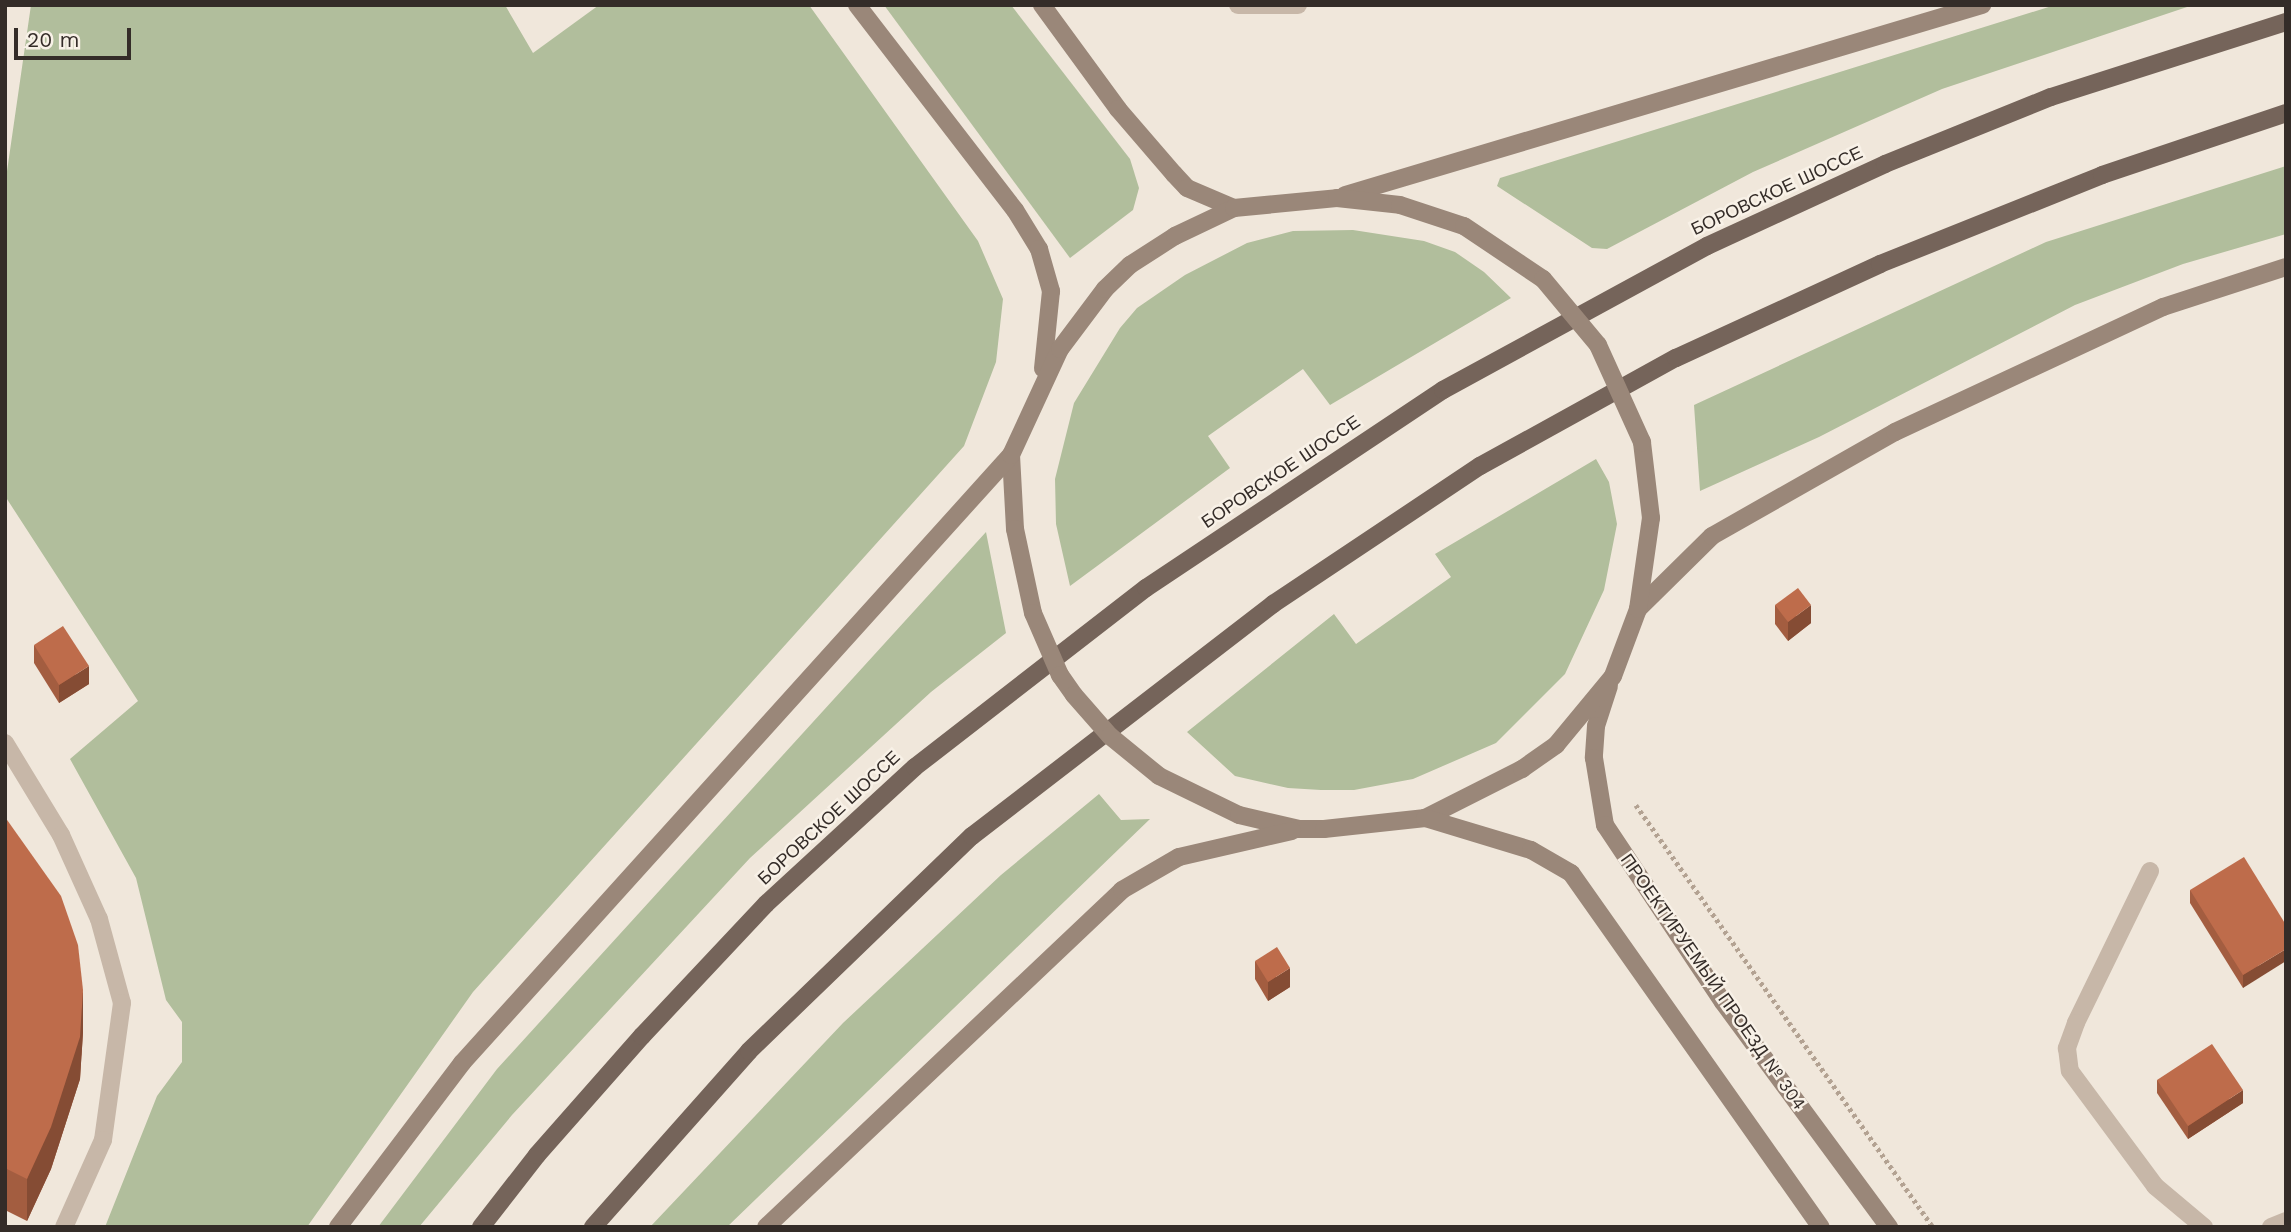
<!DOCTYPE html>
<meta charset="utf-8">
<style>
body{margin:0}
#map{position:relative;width:2291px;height:1232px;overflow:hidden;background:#f0e7db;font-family:"Work Sans",sans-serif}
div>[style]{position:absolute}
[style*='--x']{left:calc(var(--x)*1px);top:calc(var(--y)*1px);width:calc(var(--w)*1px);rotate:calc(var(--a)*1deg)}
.green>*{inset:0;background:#b1be9c}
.path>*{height:4.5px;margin-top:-2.25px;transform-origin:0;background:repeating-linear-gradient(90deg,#b3a292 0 3.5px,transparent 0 7px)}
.service>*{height:18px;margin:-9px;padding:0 9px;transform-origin:9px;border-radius:9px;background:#c7b7a8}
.minor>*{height:18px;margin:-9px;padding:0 9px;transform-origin:9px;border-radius:9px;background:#c7b7a8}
.secondary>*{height:18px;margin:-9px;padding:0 9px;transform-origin:9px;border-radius:9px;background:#9a8779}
.primary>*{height:18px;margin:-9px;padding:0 9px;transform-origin:9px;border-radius:9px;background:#75645a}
.secondary-bridge>*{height:18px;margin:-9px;padding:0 9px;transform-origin:9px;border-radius:9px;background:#9a8779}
.wall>*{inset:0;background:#a35d40}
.shaded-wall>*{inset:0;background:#854c34}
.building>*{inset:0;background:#be6c4b}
span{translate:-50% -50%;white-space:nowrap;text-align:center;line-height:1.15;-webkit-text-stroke:5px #f8f1e7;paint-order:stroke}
.street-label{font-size:18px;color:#342c28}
.frame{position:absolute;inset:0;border:7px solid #342c28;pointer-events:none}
.scale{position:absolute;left:14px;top:28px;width:117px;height:32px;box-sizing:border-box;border:4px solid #342c28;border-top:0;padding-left:9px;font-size:21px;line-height:24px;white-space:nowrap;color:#342c28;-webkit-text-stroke:5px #f8f1e7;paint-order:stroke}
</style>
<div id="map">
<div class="green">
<i style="clip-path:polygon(31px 5px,505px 5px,533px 53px,599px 5px,809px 5px,978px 241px,1003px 299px,996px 362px,964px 446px,473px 992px,307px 1227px,105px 1227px,157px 1096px,182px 1062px,182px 1022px,166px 1000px,136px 878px,70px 759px,138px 701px,5px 496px,5px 185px)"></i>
<i style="clip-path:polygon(884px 5px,1011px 5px,1130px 159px,1139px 188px,1133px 210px,1070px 258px)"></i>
<i style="clip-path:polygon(2055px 5px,2193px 5px,1942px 89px,1753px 172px,1607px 249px,1592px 248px,1497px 186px,1500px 178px)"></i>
<i style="clip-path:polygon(2286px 166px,2286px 234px,2183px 264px,2075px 305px,1819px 437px,1700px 491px,1694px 405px,2046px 242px)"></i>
<i style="clip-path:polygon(1353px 230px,1424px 241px,1455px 252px,1484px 272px,1511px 298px,1330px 405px,1303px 369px,1208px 436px,1230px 468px,1070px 586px,1056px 524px,1055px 479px,1074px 403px,1120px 328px,1137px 308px,1185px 275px,1247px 243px,1293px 231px)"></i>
<i style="clip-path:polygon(1596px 459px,1609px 482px,1617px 524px,1604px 590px,1565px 674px,1496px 743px,1413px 779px,1354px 790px,1321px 790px,1288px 788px,1235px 776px,1187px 732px,1334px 614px,1356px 644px,1451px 577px,1435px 554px)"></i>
<i style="clip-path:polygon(986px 532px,1006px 633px,931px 692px,750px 858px,512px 1115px,419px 1227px,378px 1227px,497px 1069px)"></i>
<i style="clip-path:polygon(1099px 794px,1121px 820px,1150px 819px,727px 1227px,650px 1227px,843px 1023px,1001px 875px)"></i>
</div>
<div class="path">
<i style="--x:1636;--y:805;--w:516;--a:54.86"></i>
</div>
<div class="service">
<i style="--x:1238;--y:5;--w:60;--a:0"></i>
<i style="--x:2150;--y:871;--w:169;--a:116"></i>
<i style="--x:2076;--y:1023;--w:27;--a:110"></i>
<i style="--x:2067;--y:1048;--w:23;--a:83"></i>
<i style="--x:2070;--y:1071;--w:143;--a:53.5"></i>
<i style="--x:2155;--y:1186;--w:64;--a:39.9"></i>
<i style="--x:2271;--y:1227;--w:16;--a:-22"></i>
</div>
<div class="minor">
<i style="--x:5;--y:743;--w:108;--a:58.7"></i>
<i style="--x:61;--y:835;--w:92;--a:65.7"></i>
<i style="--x:99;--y:919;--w:87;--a:74.7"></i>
<i style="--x:122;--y:1003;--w:138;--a:97.9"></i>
<i style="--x:103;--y:1140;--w:95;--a:114.1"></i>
</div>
<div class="secondary">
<i style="--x:857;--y:5;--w:259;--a:52.4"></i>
<i style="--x:1015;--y:210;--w:46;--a:58.4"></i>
<i style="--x:1039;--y:249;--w:44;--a:74.1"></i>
<i style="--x:1051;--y:291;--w:78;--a:95.9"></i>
<i style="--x:1042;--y:5;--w:129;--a:53.8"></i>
<i style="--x:1118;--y:109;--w:86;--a:49.3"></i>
<i style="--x:1174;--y:174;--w:19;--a:47"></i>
<i style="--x:1187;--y:188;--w:51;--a:23.1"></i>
<i style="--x:1345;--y:195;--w:665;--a:-16.61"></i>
<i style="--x:1011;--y:455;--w:74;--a:86.9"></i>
<i style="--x:1015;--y:529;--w:86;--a:77.9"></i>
<i style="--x:1638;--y:609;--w:104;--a:-44.6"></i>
<i style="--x:1712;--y:536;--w:210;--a:-29.6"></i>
<i style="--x:1895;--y:432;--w:296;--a:-25"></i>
<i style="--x:2163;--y:307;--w:129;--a:-18"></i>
<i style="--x:1609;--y:686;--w:42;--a:108"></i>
<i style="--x:1596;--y:726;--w:32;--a:94"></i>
<i style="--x:1594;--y:758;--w:68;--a:80.7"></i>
<i style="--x:1605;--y:825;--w:213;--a:56.3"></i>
<i style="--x:1723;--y:1002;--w:280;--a:53.6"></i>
<i style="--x:1159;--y:776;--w:89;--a:26"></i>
<i style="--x:1239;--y:815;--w:62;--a:13.1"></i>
<i style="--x:1299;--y:829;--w:25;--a:0"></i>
<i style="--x:1324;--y:829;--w:102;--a:-6.2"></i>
<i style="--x:1425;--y:818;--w:109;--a:-26.8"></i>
<i style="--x:1522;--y:769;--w:42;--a:-35.2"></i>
<i style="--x:1556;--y:745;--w:89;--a:-50.4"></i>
<i style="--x:1613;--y:676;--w:72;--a:-69.5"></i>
<i style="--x:1638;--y:609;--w:92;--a:-81.9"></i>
<i style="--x:1651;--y:518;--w:77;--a:-96.8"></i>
<i style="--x:1425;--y:818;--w:111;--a:16.8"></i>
<i style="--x:1531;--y:850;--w:46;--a:29.9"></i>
<i style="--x:1571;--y:873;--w:433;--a:54.8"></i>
<i style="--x:338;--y:1227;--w:206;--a:-52.9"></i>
<i style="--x:462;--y:1063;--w:819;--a:-47.92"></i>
<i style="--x:1011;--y:455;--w:117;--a:-65.2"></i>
<i style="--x:1060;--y:349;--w:75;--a:-53.1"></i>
<i style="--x:1105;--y:289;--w:35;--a:-44"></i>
<i style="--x:1130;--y:265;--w:54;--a:-32.8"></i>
<i style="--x:1175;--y:236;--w:65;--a:-25.4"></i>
<i style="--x:1234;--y:208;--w:103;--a:-5.5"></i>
<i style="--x:1337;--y:198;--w:63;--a:6.3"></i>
<i style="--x:1400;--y:205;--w:67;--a:18.2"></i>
<i style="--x:1464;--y:226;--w:95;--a:33.9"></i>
<i style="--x:766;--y:1227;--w:490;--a:-43.4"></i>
<i style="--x:1122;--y:890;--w:66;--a:-30.1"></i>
<i style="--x:1179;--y:857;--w:116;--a:-13"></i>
</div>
<div class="primary">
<i style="--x:481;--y:1227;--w:91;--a:-52.1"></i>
<i style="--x:537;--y:1155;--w:159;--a:-48.6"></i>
<i style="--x:642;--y:1036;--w:181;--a:-46.8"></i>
<i style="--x:766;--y:904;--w:202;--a:-42.6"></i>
<i style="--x:915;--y:767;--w:292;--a:-37.8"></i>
<i style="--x:1146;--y:588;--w:357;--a:-33.7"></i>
<i style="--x:1443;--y:390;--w:301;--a:-28.6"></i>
<i style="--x:1707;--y:246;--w:196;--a:-24.7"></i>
<i style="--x:1885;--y:164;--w:179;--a:-22"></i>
<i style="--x:2051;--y:97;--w:247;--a:-17.7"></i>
<i style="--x:593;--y:1227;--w:235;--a:-48.4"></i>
<i style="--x:749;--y:1051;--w:310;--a:-44"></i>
<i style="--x:972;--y:836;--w:380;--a:-37.6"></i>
<i style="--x:1273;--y:604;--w:249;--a:-33.7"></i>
<i style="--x:1480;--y:466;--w:224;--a:-28.9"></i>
<i style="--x:1676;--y:358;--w:225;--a:-24.7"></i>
<i style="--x:1880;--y:264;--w:239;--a:-21.8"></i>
<i style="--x:2102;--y:175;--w:194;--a:-18.6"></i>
</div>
<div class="secondary-bridge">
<i style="--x:1543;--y:279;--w:86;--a:50.2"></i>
<i style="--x:1598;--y:345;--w:107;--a:65.6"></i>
<i style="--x:1033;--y:613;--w:68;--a:66.5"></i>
<i style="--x:1060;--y:675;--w:24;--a:55"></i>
<i style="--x:1074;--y:695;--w:55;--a:48.7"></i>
<i style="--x:1110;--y:736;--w:63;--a:39.2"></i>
</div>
<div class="wall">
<i style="clip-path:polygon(1775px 605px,1811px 623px,1788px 641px,1775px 624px)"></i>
<i style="clip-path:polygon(34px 645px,89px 684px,59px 703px,34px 663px)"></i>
<i style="clip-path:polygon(5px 817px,83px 1032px,80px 1079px,51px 1169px,27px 1221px,5px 1210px)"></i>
<i style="clip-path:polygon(2190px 890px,2286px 925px,2243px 988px,2190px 903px)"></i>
<i style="clip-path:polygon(1255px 961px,1290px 987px,1268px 1001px,1255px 979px)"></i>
<i style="clip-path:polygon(2157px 1080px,2243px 1103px,2188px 1139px,2157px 1093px)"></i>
</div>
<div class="shaded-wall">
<i style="clip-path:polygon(1811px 605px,1811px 623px,1788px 641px,1788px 622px)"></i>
<i style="clip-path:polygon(89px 666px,89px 684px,59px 703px,59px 685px)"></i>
<i style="clip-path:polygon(2286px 949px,2286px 961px,2243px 988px,2243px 975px)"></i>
<i style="clip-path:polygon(1290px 968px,1290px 987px,1268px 1001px,1268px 982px)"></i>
<i style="clip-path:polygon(83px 990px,83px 1032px,80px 1079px,51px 1169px,27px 1221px,27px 1179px)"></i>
<i style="clip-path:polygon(2243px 1090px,2243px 1103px,2188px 1139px,2188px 1126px)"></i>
</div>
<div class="building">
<i style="clip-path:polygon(1798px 588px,1811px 605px,1788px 622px,1775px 605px)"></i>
<i style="clip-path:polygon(63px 626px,89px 666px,59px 685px,34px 645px)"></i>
<i style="clip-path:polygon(5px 817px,61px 896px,78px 945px,83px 990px,80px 1037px,51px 1127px,27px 1179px,5px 1168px)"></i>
<i style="clip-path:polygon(2244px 857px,2286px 925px,2286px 949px,2243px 975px,2190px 890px)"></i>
<i style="clip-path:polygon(1277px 947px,1290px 968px,1268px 982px,1255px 961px)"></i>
<i style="clip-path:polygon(2212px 1044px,2243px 1090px,2188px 1126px,2157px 1080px)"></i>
</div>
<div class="street-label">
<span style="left:1777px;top:191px;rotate:-25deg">БОРОВСКОЕ ШОССЕ</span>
<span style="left:1281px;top:472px;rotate:-34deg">БОРОВСКОЕ ШОССЕ</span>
<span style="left:829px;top:818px;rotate:-43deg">БОРОВСКОЕ ШОССЕ</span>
<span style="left:1713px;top:982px;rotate:55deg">ПРОЕКТИРУЕМЫЙ ПРОЕЗД № 304</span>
</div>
<div class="frame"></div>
<div class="scale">20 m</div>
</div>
